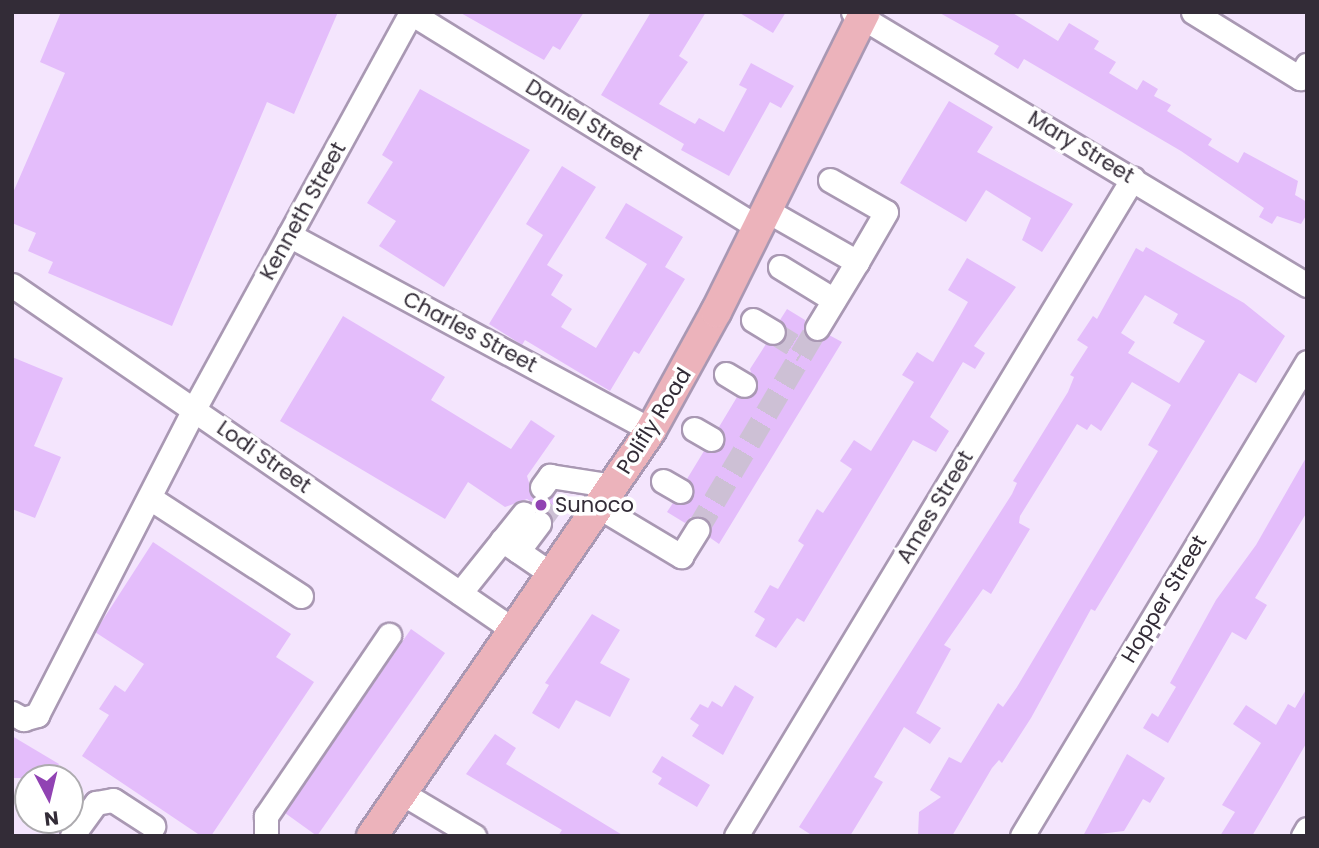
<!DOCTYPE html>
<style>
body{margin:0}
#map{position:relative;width:1319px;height:848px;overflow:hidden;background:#f4e5fd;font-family:Poppins,sans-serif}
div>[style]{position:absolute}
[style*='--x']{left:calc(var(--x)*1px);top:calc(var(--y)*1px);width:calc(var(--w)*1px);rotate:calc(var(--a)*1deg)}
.building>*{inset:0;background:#e4bdfb}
.minor-tunnel>*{height:23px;margin-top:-11.5px;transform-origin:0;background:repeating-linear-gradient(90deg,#cdc0d5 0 23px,transparent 0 34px)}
.roads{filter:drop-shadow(2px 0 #a998b3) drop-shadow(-2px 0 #a998b3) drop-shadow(0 2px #a998b3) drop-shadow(0 -2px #a998b3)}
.minor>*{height:23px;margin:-11.5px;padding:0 11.5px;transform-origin:11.5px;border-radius:11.5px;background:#fff}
.major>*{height:30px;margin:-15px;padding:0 15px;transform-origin:15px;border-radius:15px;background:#ecb3bb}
.dots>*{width:19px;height:19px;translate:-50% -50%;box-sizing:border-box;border:4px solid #fff;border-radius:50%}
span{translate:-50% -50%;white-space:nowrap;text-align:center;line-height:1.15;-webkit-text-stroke:7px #fff;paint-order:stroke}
.street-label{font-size:21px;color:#332c37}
.poi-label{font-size:21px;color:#332c37}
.left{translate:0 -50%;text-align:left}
.frame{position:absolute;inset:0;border:14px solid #332c37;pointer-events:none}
.north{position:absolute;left:14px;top:764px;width:70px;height:70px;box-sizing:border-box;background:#fff;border:2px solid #adabaf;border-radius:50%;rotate:173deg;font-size:19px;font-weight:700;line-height:28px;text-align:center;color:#332c37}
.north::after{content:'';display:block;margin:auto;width:24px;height:32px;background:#9143b3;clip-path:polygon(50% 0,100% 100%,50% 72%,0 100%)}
</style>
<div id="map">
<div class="building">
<i style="clip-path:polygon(61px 12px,338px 12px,294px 114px,267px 102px,172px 326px,48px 273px,53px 262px,28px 251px,36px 233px,12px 223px,12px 195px,65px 73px,40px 62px)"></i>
<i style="clip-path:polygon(459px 12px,584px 12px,560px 50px,553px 46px,544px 60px)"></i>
<i style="clip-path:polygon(651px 12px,706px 12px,679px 56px,688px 62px,659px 104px,695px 124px,699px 118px,724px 132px,747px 89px,739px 85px,751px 63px,794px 86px,781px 108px,770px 102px,729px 176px,681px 150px,684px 144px,601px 95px)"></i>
<i style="clip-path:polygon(738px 12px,786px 12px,773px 33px)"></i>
<i style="clip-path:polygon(938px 12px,1011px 12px,1058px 41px,1069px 23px,1099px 41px,1094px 49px,1116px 62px,1109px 73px,1137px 90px,1143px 80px,1158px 89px,1154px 96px,1171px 105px,1167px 111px,1212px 139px,1208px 145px,1238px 163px,1244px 152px,1298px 181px,1295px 195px,1307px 202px,1307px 214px,1301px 224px,1277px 216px,1272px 224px,1259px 217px,1264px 208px,1181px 151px,1024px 59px,1018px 69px,994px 54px,999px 46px)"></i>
<i style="clip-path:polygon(420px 89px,530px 150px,444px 287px,379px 246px,396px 221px,367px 203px,393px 162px,382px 155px)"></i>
<i style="clip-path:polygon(949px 101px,993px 127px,977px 152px,1073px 204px,1042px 252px,1022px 240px,1031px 218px,986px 190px,966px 222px,900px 183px)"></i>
<i style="clip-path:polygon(562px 166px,596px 187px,547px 265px,563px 275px,551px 295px,572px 309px,561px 327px,596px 348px,647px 264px,605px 238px,626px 203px,683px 237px,665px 267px,685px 279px,639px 354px,634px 351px,610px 391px,525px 340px,522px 345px,489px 324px,543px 235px,526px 224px)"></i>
<i style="clip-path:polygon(evenodd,1146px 247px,1244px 303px,1285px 336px,1256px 383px,1239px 373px,1095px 611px,1091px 609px,1031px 718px,1002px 763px,999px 760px,992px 768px,952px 836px,918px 836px,919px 812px,941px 797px,930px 790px,949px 757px,961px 763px,998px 703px,1003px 707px,1017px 687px,1158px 451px,1148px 445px,1171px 405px,1132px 382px,1101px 431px,1091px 424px,1087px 430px,1077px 424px,1020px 516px,1019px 523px,1030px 529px,991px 594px,983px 589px,944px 645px,951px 649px,916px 713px,941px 728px,930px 744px,904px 727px,874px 777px,883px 782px,850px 836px,813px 836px,799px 827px,1012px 494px,1017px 483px,1013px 481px,1068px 392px,1074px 377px,1070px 375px,1088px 347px,1077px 340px,1093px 316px,1097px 319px,1136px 248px,1143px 252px,1146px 247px,1145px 295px,1178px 314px,1173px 323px,1205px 341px,1179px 383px,1128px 353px,1135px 342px,1121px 333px,1145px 295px)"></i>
<i style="clip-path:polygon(967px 258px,1016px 287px,974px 346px,985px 353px,975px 369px,963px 362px,930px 417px,949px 431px,936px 452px,913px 440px,804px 622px,797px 618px,776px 648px,755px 636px,765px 619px,754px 612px,770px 585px,778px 589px,804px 545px,798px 541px,817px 509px,823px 513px,852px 469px,840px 461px,854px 440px,871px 451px,914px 382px,902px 375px,917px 352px,933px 362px,956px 323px,968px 302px,948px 290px)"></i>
<i style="clip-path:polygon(787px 309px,805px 320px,804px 334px,810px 340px,823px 341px,829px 335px,842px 342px,719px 544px,709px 537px,710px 524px,704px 518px,691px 517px,685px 523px,667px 512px,673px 503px,681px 505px,692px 499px,694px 490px,687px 479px,704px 451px,723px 447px,725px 438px,719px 427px,737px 397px,750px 398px,756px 392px,750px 369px,766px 344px,773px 346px,785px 340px,787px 332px,780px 320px)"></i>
<i style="clip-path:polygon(343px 316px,445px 377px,431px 400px,511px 449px,531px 420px,555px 436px,527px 476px,534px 499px,547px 500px,554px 495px,560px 499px,549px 514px,527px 499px,505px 507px,468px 482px,445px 519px,280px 421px)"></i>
<i style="clip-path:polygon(12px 357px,63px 378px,34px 446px,61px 457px,35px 518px,12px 509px)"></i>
<i style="clip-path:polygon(1307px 456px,1307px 512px,1255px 598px,1267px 605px,1246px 640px,1232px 632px,1168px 743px,1143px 728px,1152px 713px,1158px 717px,1176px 687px,1170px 683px,1216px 600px,1256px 545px)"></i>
<i style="clip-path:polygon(153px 542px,291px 634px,276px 657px,314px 682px,211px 836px,201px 836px,82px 756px,109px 715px,99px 709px,115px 685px,125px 692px,144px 664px,95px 632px)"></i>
<i style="clip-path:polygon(592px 614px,620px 630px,600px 663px,630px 679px,610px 717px,576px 700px,559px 729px,532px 713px,549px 685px,545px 683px)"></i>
<i style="clip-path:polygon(411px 629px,445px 653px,317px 836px,285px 813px)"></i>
<i style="clip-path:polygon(735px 685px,754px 697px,723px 755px,692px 736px,699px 725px,690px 719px,700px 704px,708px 708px,712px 701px,722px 707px)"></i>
<i style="clip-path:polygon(1307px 688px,1307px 742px,1281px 787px,1252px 836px,1220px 836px,1235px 812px,1222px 805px,1261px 743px,1233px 724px,1246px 705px,1276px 725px,1288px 704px,1295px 708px)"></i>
<i style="clip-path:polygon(495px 734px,516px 748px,506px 764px,624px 836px,558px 836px,562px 830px,466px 774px)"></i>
<i style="clip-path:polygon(12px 736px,59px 764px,51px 778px,12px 778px)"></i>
<i style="clip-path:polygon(1127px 754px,1165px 778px,1150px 803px,1143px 799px,1124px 831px,1083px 836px)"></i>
<i style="clip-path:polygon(662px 756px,710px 785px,697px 807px,658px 784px,662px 778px,652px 772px)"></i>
</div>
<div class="minor-tunnel">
<i style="--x:773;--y:332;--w:36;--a:32"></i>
<i style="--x:539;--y:523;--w:32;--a:-55"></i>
<i style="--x:697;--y:530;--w:235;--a:-59.3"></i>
</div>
<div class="roads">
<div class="minor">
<i style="--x:853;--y:12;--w:530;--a:31.02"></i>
<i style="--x:1193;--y:12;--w:126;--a:31.7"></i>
<i style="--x:1300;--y:78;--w:15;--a:-62"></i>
<i style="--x:411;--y:13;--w:408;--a:31.7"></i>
<i style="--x:830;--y:180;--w:64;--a:29.7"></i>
<i style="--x:886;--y:212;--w:58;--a:120.1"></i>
<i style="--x:766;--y:210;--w:105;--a:29.7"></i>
<i style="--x:857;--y:262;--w:77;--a:121.2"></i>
<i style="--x:289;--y:235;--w:411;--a:28.3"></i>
<i style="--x:780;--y:267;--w:63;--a:31.4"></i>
<i style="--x:12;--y:285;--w:611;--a:34.52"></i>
<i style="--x:753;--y:320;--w:23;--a:31"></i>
<i style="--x:726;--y:374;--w:21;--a:31"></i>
<i style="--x:694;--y:429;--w:20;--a:30"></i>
<i style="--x:663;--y:481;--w:20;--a:30"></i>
<i style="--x:542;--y:487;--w:14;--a:-54"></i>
<i style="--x:550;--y:476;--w:64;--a:9"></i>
<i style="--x:150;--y:498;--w:180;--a:33"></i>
<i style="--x:599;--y:507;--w:96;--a:30.9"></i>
<i style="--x:681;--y:556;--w:31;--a:-58"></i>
<i style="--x:502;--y:540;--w:62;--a:34.5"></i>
<i style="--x:518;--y:551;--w:35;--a:-53"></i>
<i style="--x:460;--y:593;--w:102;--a:-51.3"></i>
<i style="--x:12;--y:713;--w:13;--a:29"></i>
<i style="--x:23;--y:719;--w:15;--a:-16"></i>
<i style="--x:37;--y:715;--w:344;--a:-62.8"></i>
<i style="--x:194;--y:409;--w:452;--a:-61.3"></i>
<i style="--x:402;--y:793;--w:84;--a:30.8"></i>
<i style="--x:72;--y:836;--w:41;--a:-54"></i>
<i style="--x:96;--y:803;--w:17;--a:-10"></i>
<i style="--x:113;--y:800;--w:48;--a:33"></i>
<i style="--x:266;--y:836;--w:20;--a:-90"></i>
<i style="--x:266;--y:816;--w:219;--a:-55.8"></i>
<i style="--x:736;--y:836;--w:768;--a:-58.9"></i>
<i style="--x:1022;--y:836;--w:553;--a:-58.98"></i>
<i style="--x:1303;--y:836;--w:8;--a:-60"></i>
</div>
<div class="major">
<i style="--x:372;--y:836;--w:493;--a:-55.5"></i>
<i style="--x:651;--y:430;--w:135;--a:-61.2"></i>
<i style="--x:716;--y:312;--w:335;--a:-63.6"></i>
</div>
</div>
<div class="dots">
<i style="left:541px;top:505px;background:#9143b3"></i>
</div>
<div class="street-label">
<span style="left:584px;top:120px;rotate:32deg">Daniel Street</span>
<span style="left:1081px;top:147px;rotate:31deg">Mary Street</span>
<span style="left:303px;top:211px;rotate:-61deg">Kenneth Street</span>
<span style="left:470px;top:332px;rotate:28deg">Charles Street</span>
<span style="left:654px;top:421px;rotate:-58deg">Polifly Road</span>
<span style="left:264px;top:457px;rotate:35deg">Lodi Street</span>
<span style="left:935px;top:507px;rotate:-59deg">Ames Street</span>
<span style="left:1164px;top:599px;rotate:-59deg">Hopper Street</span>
</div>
<div class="poi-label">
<span class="left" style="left:555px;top:505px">Sunoco</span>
</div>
<div class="frame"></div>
<div class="north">N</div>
</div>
